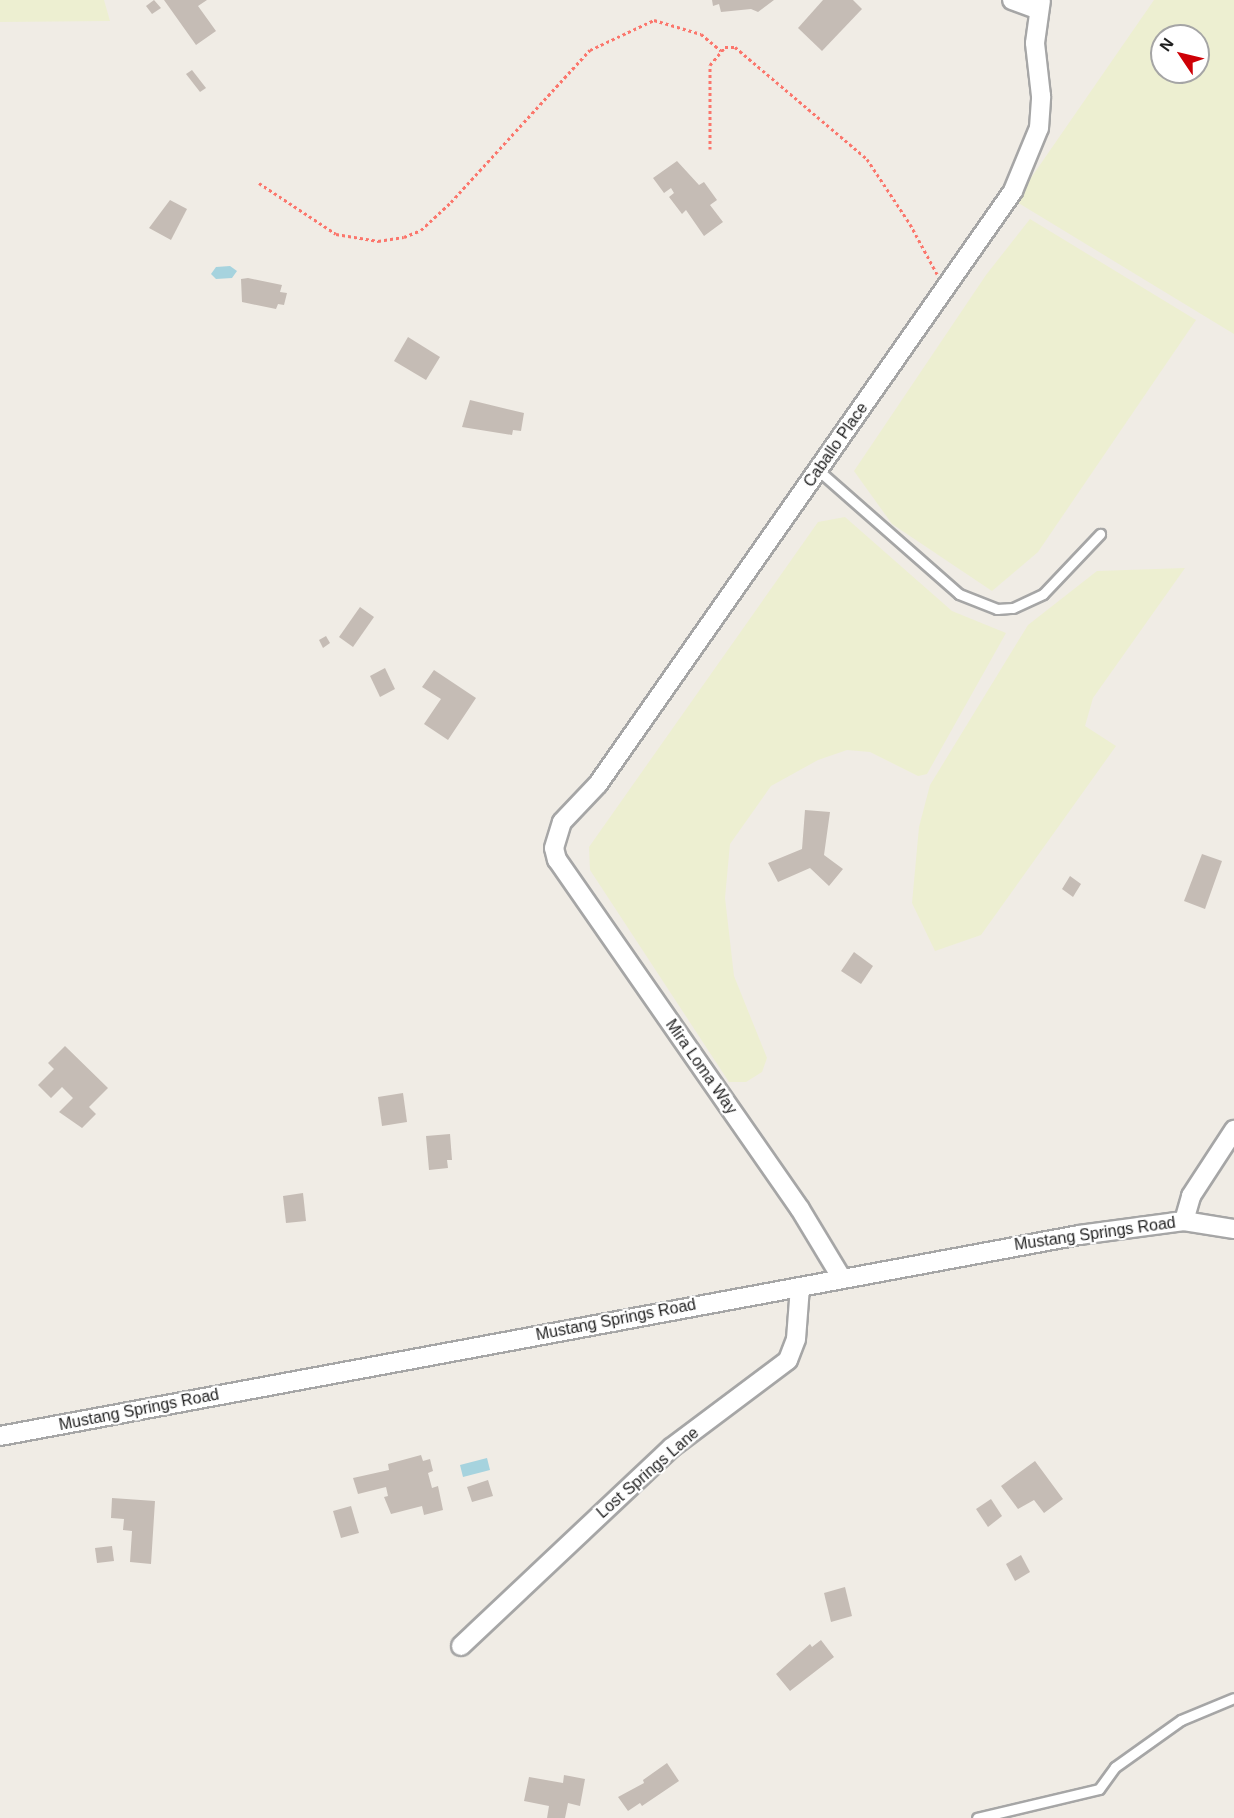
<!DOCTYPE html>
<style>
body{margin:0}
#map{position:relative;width:1234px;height:1818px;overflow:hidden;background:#f0ece5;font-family:Arial,sans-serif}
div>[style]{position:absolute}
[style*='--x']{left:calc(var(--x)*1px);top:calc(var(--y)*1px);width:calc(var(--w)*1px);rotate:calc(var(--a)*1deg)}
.farmland>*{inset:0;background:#edefd1}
.water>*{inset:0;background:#a6d3de}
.building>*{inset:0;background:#c5bcb5}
.path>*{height:3px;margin-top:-1.5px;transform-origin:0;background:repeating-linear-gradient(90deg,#fb766c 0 3px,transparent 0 6px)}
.roads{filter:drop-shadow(2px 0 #a6a6a6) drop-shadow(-2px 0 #a6a6a6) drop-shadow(0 2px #a6a6a6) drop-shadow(0 -2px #a6a6a6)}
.service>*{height:9px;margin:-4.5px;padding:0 4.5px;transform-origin:4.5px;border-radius:4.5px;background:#fff}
.minor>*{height:18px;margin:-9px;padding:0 9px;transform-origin:9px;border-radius:9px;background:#fff}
span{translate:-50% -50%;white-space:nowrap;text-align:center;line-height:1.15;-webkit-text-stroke:4.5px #fff;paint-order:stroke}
.street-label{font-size:16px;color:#1f1f1f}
.north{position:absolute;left:1150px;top:24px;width:60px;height:60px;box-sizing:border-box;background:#fff;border:2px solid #a5a5a5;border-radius:50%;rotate:305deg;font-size:16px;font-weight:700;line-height:24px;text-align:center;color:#1f1f1f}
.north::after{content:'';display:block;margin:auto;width:21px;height:27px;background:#ce0006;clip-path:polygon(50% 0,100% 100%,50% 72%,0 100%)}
</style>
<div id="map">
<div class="farmland">
<i style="clip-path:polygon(0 0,104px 0,110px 21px,0 22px)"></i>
<i style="clip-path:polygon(evenodd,1154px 0,1234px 0,1234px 334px,1015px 201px,1154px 0,1162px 36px,1198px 36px,1198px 72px,1162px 72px,1162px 36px)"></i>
<i style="clip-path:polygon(1030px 219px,1196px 320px,1038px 552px,992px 591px,892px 524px,854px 471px,986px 275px)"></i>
<i style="clip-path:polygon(845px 517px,952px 611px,1006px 633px,927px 774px,918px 776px,870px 752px,847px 750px,818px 760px,771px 786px,730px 844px,725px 898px,734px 976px,767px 1058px,762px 1072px,746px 1082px,729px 1082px,590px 870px,589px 847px,818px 522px)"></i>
<i style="clip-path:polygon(1185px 568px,1093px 698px,1085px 726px,1116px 746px,981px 935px,935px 951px,912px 903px,919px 827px,930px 785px,1028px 625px,1097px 571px)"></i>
</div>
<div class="water">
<i style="clip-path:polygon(230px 266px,237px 271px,232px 278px,216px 279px,211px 274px,216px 267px)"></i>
<i style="clip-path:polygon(487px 1458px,490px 1470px,463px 1477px,460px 1465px)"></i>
</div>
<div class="building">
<i style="clip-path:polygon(154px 0,161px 8px,152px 14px,146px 6px)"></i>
<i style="clip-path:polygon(164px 0,207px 0,198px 6px,216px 31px,196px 45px)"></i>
<i style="clip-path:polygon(712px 0,774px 0,758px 12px,751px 9px,721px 12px,719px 4px,713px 6px)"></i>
<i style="clip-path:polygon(823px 0,853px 0,862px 9px,822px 51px,798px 28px)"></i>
<i style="clip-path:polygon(192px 70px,206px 88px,200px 92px,186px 74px)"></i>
<i style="clip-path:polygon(677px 161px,699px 185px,704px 182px,717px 200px,710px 205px,723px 222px,704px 236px,686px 210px,682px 214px,669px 197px,674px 193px,671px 188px,664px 193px,653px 178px)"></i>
<i style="clip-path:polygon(170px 200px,187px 209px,171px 240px,149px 228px)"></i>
<i style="clip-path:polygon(248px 278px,282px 285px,280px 292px,287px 293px,284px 305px,278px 304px,276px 309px,242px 302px,241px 279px)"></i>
<i style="clip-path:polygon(408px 337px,440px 357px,426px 380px,394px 361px)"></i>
<i style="clip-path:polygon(470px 400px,524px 413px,521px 431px,513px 430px,512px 435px,462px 427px)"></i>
<i style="clip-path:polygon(360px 607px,374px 617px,353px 647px,339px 637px)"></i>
<i style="clip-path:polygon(326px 636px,330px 643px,323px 648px,319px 640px)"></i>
<i style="clip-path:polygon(385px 668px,395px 689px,380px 697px,370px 676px)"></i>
<i style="clip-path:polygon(434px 670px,476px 698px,448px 740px,424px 724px,441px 699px,422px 687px)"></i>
<i style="clip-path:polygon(805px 810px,830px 812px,824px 855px,843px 869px,829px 886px,810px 868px,778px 882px,768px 863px,802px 849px)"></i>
<i style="clip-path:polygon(1202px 854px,1222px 861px,1205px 909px,1184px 901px)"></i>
<i style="clip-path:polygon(1070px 876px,1081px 884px,1073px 897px,1062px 889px)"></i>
<i style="clip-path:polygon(854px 952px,873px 966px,861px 984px,841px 971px)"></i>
<i style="clip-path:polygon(65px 1046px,108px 1088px,89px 1107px,96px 1114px,82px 1128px,59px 1112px,73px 1098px,62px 1087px,51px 1098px,38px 1085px,54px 1069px,48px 1063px)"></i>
<i style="clip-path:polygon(403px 1093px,407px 1122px,382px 1126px,378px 1097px)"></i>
<i style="clip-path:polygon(450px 1134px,452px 1160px,447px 1160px,448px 1168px,429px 1170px,426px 1136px)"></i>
<i style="clip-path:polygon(303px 1193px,306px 1221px,286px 1223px,283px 1196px)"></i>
<i style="clip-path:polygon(421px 1455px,423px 1461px,430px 1459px,433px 1471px,428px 1473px,432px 1488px,438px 1486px,443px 1510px,424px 1515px,422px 1506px,391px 1514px,384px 1497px,388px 1496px,386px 1487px,358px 1494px,353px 1478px,389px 1470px,388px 1464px)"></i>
<i style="clip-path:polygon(1035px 1461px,1063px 1499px,1044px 1513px,1034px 1500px,1018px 1509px,1001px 1486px)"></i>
<i style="clip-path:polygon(488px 1480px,493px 1496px,472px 1502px,467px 1487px)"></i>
<i style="clip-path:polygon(112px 1498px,155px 1501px,151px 1564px,130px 1562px,132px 1531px,123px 1530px,124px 1519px,111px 1518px)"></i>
<i style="clip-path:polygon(991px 1499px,1002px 1516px,988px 1527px,976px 1509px)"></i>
<i style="clip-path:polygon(351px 1506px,359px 1533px,341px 1538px,333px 1511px)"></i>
<i style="clip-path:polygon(112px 1546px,114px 1561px,97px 1563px,95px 1548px)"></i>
<i style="clip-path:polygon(1021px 1555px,1030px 1572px,1015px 1581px,1006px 1564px)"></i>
<i style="clip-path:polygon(845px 1587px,852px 1616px,831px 1622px,824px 1593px)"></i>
<i style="clip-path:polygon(821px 1640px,834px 1657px,790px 1691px,776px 1674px,810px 1644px,812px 1647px)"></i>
<i style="clip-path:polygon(667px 1763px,679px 1781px,642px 1806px,640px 1803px,628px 1811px,618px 1797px,644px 1783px,643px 1780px)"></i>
<i style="clip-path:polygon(564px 1775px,585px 1779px,580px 1806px,568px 1803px,565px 1818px,547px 1818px,549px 1806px,524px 1801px,529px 1777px,563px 1783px)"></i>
</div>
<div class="path">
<i style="--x:710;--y:149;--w:84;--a:-90"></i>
<i style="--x:710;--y:65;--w:23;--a:-50"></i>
<i style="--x:725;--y:47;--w:10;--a:0"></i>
<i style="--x:735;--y:47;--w:173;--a:40.3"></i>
<i style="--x:867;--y:159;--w:78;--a:56.5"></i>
<i style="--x:910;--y:224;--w:57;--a:61.6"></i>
<i style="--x:259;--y:183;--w:92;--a:33.5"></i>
<i style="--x:336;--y:234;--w:43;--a:9.5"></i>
<i style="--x:378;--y:241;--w:26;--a:-9"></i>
<i style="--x:404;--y:237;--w:18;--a:-22"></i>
<i style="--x:421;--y:230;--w:41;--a:-43"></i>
<i style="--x:451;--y:202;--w:206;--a:-47.6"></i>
<i style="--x:590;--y:50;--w:71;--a:-25.1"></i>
<i style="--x:654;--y:20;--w:49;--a:16.6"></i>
<i style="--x:701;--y:34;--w:26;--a:40"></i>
</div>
<div class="roads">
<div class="service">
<i style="--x:818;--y:470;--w:188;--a:41.3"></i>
<i style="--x:959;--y:594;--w:41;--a:21.5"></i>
<i style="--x:997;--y:609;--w:16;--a:-4"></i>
<i style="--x:1013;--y:608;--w:33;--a:-25"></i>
<i style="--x:1043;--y:594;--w:83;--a:-46.5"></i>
<i style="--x:977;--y:1818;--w:125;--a:-13.4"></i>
<i style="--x:1099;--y:1789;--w:27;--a:-54"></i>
<i style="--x:1115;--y:1767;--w:81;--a:-35.5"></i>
<i style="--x:1181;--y:1720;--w:57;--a:-22.5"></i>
</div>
<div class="minor">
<i style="--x:1012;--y:0;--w:29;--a:20"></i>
<i style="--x:1039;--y:10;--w:11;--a:-128"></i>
<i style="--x:1184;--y:1221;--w:26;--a:-74"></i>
<i style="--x:1191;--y:1196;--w:79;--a:-56.9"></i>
<i style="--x:841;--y:1277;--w:79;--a:-121.1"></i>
<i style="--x:800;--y:1209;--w:425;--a:-124.8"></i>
<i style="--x:557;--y:860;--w:12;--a:-104"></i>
<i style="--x:554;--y:848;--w:27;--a:-73"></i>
<i style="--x:562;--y:822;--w:52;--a:-46.5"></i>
<i style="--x:598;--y:784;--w:724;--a:-55.01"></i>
<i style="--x:1013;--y:191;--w:68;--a:-67.6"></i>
<i style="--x:1039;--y:128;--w:32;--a:-86"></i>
<i style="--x:1041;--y:96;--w:53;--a:-96.5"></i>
<i style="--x:1035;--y:43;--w:43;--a:-82.1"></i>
<i style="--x:0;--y:1436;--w:1098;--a:-10.55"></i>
<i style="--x:1079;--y:1235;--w:106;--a:-7.6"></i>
<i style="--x:1184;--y:1221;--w:51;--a:9.1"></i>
<i style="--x:461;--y:1646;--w:289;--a:-43.3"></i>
<i style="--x:671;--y:1448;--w:146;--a:-36.9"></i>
<i style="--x:788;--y:1360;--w:22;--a:-69"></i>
<i style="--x:796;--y:1339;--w:52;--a:-85.6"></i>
</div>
</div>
<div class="street-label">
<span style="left:836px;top:445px;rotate:-55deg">Caballo Place</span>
<span style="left:701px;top:1067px;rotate:55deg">Mira Loma Way</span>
<span style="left:1095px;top:1234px;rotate:-8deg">Mustang Springs Road</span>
<span style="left:616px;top:1320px;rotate:-11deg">Mustang Springs Road</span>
<span style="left:139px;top:1410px;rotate:-11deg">Mustang Springs Road</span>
<span style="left:648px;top:1473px;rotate:-41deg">Lost Springs Lane</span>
</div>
<div class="north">N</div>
</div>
